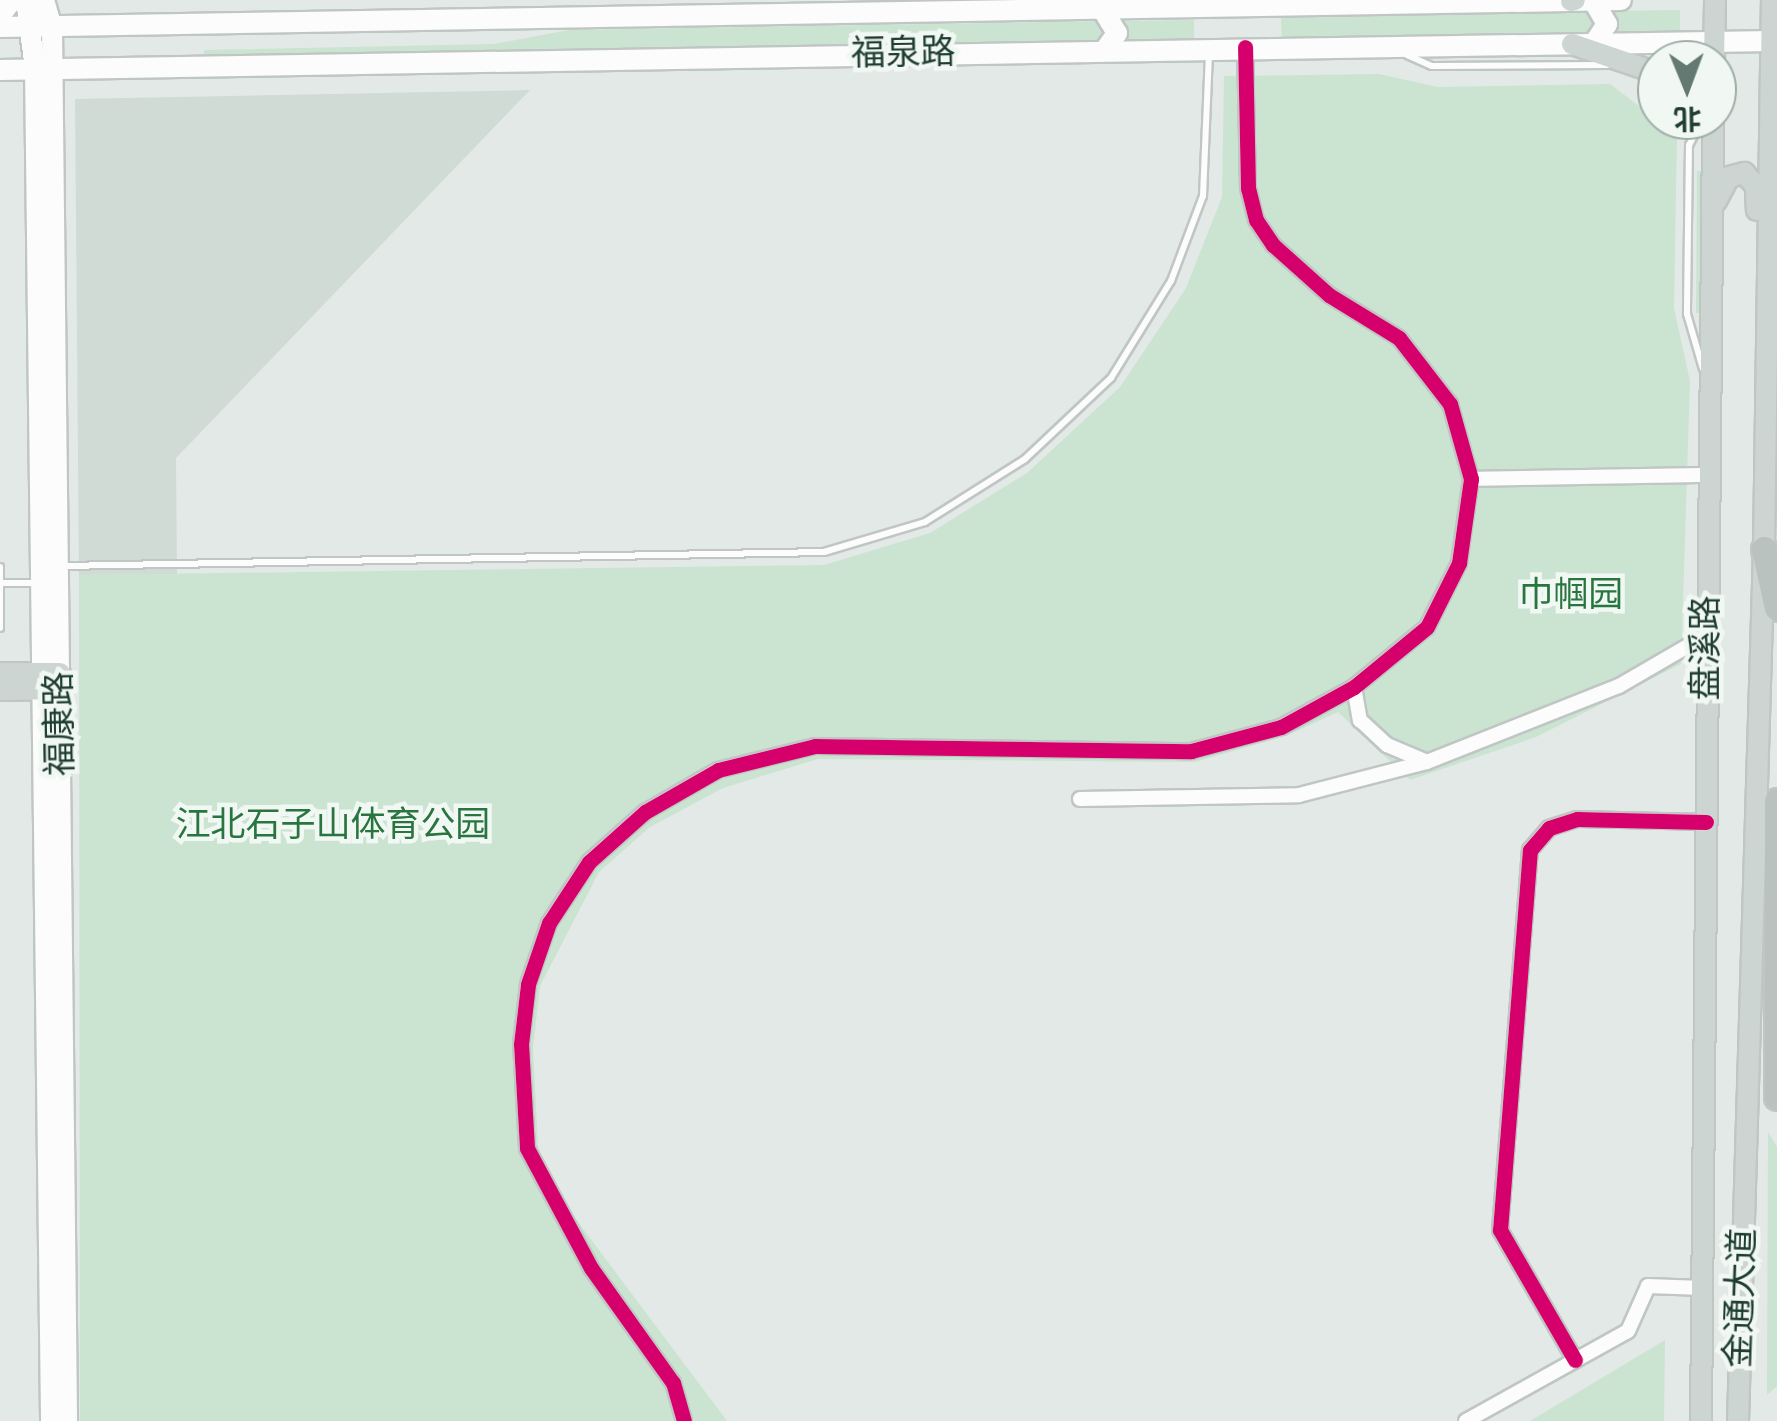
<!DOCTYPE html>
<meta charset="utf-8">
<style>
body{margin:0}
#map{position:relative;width:1777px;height:1421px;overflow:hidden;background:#e3e9e6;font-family:"Varela Round","Noto Sans SC",sans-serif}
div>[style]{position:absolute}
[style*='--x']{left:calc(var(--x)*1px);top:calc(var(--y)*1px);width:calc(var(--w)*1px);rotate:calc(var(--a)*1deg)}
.built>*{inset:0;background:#d0dbd5}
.green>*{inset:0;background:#cbe3d1}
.roads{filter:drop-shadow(2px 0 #c0c6c3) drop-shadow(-2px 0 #c0c6c3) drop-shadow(0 2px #c0c6c3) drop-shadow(0 -2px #c0c6c3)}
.lane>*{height:6px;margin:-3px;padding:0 3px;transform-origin:3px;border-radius:3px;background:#fbfcfb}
.street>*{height:14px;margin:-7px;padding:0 7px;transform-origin:7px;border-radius:7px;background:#fbfcfb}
.secondary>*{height:20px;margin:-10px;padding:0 10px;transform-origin:10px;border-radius:10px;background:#fbfcfb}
.primary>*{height:20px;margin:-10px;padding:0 10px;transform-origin:10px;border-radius:10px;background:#cdd5d2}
.highway>*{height:25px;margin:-12.5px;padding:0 12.5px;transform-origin:12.5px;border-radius:12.5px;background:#b9c2bf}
.cycleway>*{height:15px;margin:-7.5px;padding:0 7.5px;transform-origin:7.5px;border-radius:7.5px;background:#d6006c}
span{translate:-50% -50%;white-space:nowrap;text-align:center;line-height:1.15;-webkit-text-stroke:9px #f1f8f4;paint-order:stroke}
.street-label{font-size:35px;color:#203d32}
.park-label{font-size:35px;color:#29753f}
.north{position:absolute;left:1637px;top:40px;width:100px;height:100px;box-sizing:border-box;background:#f1f8f4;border:2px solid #9dada6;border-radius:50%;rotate:179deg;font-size:28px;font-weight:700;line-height:40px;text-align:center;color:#203d32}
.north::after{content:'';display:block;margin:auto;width:35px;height:45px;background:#647971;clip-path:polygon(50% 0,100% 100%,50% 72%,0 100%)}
</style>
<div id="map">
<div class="built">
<i style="clip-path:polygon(530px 90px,176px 458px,177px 574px,79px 575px,75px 99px)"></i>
</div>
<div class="green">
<i style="clip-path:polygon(1680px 10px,1680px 35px,1611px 37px,1611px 11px)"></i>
<i style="clip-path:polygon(1591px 11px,1597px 23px,1591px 36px,1282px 42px,1281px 18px)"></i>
<i style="clip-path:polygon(1194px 20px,1194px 44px,1122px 45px,1121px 21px)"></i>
<i style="clip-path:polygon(1103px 21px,1109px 33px,1102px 45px,204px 60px,204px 50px,494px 44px,569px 30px)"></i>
<i style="clip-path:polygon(1379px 74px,1438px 87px,1610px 84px,1677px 135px,1674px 308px,1690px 381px,1681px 664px,1536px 737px,1410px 780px,1338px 712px,1286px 736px,1195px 762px,818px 759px,723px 788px,650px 827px,599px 872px,540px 986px,533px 1048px,538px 1147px,551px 1186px,727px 1421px,80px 1421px,79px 575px,824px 565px,930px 533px,1027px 473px,1120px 387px,1186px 288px,1222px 197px,1224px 76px)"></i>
<i style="clip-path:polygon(1697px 171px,1704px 171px,1703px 313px,1696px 313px)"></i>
<i style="clip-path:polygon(1768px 1132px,1777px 1147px,1777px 1386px,1767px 1395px)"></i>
<i style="clip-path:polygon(1665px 1340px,1664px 1421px,1530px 1421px)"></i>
</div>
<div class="roads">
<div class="lane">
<i style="--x:1407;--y:55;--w:27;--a:24"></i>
<i style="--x:1432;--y:66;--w:175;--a:-0.3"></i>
<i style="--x:1702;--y:120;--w:28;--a:117"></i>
<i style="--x:1689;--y:145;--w:169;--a:90.7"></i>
<i style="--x:1687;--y:314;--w:57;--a:73.8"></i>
<i style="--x:62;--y:566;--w:762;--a:-1.05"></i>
<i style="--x:824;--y:552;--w:105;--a:-16.5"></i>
<i style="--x:925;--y:522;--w:118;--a:-32.2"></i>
<i style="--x:1025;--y:459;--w:118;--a:-43.3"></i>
<i style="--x:1111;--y:378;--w:114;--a:-58.3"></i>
<i style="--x:1171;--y:281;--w:91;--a:-69.4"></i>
<i style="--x:1203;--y:196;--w:144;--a:-87.6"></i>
<i style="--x:0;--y:567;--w:61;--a:90"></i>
<i style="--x:3;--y:583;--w:35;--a:0"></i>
</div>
<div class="street">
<i style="--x:1471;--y:479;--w:238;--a:-1"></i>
<i style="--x:1354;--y:687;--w:34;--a:80"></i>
<i style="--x:1360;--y:720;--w:37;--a:43"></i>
<i style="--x:1387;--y:745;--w:43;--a:23"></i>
<i style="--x:1080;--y:799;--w:219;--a:-1"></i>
<i style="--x:1299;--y:795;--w:132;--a:-14.5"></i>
<i style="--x:1427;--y:762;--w:206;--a:-21.6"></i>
<i style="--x:1619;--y:686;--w:99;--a:-30.2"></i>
<i style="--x:1575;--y:1360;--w:150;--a:-120"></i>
<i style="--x:1500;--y:1230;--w:381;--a:-85.5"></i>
<i style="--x:1530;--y:850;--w:29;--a:-49"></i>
<i style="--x:1549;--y:828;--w:29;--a:-18"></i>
<i style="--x:1577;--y:819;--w:129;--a:1.3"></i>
<i style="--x:684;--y:1421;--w:40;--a:-106"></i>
<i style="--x:673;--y:1383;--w:141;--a:-125.5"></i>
<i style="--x:591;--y:1268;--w:136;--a:-118.1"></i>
<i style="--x:527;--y:1148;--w:104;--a:-93.3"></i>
<i style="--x:521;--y:1044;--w:60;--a:-83.3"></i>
<i style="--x:528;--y:984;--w:65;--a:-71"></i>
<i style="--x:549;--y:923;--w:73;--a:-56.7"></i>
<i style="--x:589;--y:862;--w:75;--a:-41.8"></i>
<i style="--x:645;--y:812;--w:84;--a:-29.9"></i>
<i style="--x:718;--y:770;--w:100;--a:-13.9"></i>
<i style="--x:815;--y:746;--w:376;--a:0.8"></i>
<i style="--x:1191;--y:751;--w:93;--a:-14.9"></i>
<i style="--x:1281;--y:727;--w:83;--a:-28.7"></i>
<i style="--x:1354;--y:687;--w:94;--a:-39.4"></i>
<i style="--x:1427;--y:627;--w:72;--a:-63.4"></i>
<i style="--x:1459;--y:563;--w:85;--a:-81.9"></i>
<i style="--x:1471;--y:479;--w:78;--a:-105.6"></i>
<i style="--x:1450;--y:404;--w:83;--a:-127.7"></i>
<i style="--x:1399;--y:338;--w:82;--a:-148.4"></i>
<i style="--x:1329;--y:295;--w:75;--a:-138.2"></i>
<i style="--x:1273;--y:245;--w:30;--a:-124"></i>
<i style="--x:1256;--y:220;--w:33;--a:-104"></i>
<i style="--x:1248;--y:188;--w:141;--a:-91.2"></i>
<i style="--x:1466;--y:1421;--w:185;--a:-29.1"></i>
<i style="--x:1628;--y:1331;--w:49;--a:-66"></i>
<i style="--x:1648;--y:1286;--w:54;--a:2.1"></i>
</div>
<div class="secondary">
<i style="--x:26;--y:0;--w:69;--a:82.5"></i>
<i style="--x:35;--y:68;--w:1353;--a:89.32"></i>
<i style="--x:44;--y:0;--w:29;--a:74"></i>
<i style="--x:52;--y:28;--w:1393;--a:89.38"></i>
<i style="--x:1593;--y:0;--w:28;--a:60"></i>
<i style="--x:1607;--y:24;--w:23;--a:124"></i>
<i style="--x:1103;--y:10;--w:27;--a:59"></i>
<i style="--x:1117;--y:33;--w:21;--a:125"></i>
<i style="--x:0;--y:16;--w:20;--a:-53"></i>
<i style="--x:0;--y:27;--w:1621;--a:-0.95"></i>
<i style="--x:0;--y:70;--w:1771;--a:-0.94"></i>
</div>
<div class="primary">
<i style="--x:1571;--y:1;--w:4;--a:-14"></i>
<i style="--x:1572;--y:44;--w:90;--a:18.8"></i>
<i style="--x:1714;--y:60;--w:60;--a:-89"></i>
<i style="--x:1716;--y:201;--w:27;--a:-62"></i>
<i style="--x:1729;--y:177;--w:16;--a:-15"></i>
<i style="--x:1744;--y:173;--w:18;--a:47"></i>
<i style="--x:1756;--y:186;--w:24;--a:88"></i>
<i style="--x:0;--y:673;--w:60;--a:0"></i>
<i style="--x:0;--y:690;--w:60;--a:-1"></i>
<i style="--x:1701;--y:1421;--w:1301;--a:-89.47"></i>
<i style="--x:1738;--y:1421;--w:872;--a:-88.29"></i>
<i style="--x:1764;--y:549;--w:549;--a:-89.17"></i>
</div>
<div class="highway">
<i style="--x:1764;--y:549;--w:60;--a:77.6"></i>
<i style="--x:1777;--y:801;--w:296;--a:90"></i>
</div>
</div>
<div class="cycleway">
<i style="--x:1575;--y:1360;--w:150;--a:-120"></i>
<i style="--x:1500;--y:1230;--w:381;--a:-85.5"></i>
<i style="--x:1530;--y:850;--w:29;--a:-49"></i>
<i style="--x:1549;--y:828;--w:29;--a:-18"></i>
<i style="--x:1577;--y:819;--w:129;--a:1.3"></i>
<i style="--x:684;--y:1421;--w:40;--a:-106"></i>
<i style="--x:673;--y:1383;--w:141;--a:-125.5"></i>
<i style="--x:591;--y:1268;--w:136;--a:-118.1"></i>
<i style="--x:527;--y:1148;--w:104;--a:-93.3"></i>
<i style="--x:521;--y:1044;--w:60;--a:-83.3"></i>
<i style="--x:528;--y:984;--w:65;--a:-71"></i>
<i style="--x:549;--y:923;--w:73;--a:-56.7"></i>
<i style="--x:589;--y:862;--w:75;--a:-41.8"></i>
<i style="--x:645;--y:812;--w:84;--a:-29.9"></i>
<i style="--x:718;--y:770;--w:100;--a:-13.9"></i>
<i style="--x:815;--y:746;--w:376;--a:0.8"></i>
<i style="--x:1191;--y:751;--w:93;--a:-14.9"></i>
<i style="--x:1281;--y:727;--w:83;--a:-28.7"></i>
<i style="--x:1354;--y:687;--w:94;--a:-39.4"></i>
<i style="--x:1427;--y:627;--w:72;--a:-63.4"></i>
<i style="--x:1459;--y:563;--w:85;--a:-81.9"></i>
<i style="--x:1471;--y:479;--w:78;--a:-105.6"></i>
<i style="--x:1450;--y:404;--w:83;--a:-127.7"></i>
<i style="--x:1399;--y:338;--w:82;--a:-148.4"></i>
<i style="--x:1329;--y:295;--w:75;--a:-138.2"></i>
<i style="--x:1273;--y:245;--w:30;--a:-124"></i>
<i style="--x:1256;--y:220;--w:33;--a:-104"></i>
<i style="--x:1248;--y:188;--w:141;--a:-91.2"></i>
</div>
<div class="street-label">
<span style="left:903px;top:53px;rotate:-1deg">福泉路</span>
<span style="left:1706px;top:648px;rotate:-90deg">盘溪路</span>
<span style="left:60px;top:724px;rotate:-91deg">福康路</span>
<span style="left:1741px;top:1298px;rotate:-88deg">金通大道</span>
</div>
<div class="park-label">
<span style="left:1571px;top:595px">巾帼园</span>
<span style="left:333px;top:825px">江北石子山体育公园</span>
</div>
<div class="north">北</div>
</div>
